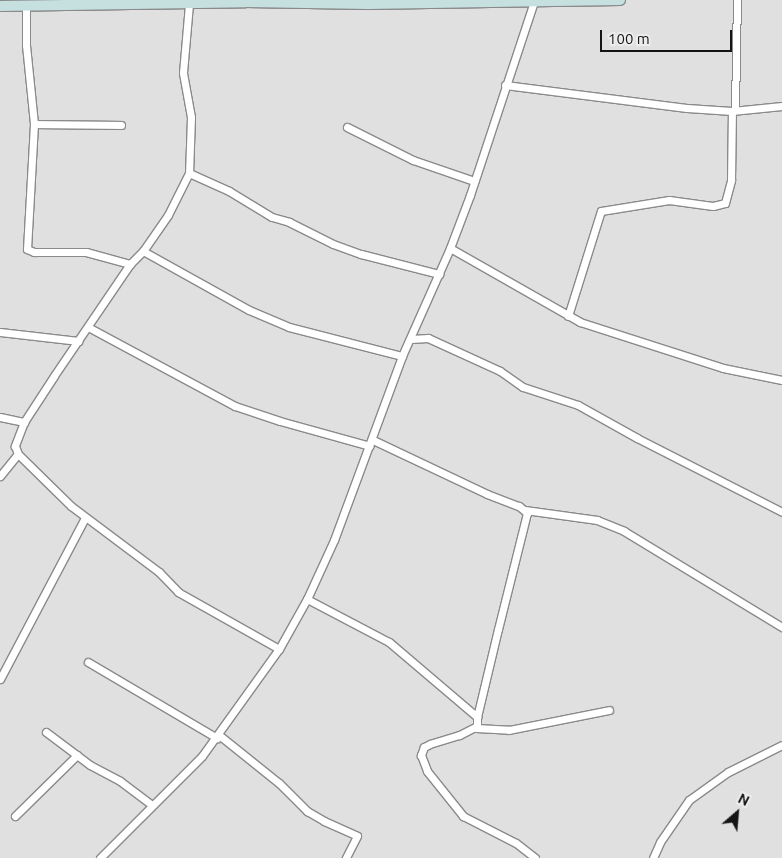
<!DOCTYPE html>
<style>
body{margin:0}
#map{position:relative;width:782px;height:858px;overflow:hidden;background:#e0e0e1;font-family:Ubuntu,sans-serif}
div>[style]{position:absolute}
[style*='--x']{left:calc(var(--x)*1px);top:calc(var(--y)*1px);width:calc(var(--w)*1px);rotate:calc(var(--a)*1deg)}
.roads{filter:drop-shadow(1px 0 #8a8a8b) drop-shadow(-1px 0 #8a8a8b) drop-shadow(0 1px #8a8a8b) drop-shadow(0 -1px #8a8a8b)}
.street>*{height:7px;margin:-3.5px;padding:0 3.5px;transform-origin:3.5px;border-radius:3.5px;background:#fff}
.secondary>*{height:10px;margin:-5px;padding:0 5px;transform-origin:5px;border-radius:5px;background:#c6e0e0}
span{translate:-50% -50%;white-space:nowrap;text-align:center;line-height:1.15;-webkit-text-stroke:4.5px #ededee;paint-order:stroke}
.north{position:absolute;left:712px;top:788px;width:50px;height:50px;-webkit-text-stroke:4px #ededee;paint-order:stroke;rotate:27deg;font-size:14px;font-weight:700;line-height:20px;text-align:center;color:#151515}
.north::after{content:'';display:block;margin:auto;width:18px;height:22px;background:#151515;clip-path:polygon(50% 0,100% 100%,50% 72%,0 100%)}
.scale{position:absolute;left:600px;top:30px;width:132px;height:22px;box-sizing:border-box;border:2px solid #151515;border-top:0;padding-left:6px;font-size:15px;line-height:18px;white-space:nowrap;color:#151515;-webkit-text-stroke:4px #ededee;paint-order:stroke}
</style>
<div id="map">
<div class="roads">
<div class="street">
<i style="--x:189;--y:4;--w:69;--a:95"></i>
<i style="--x:183;--y:73;--w:45;--a:79.7"></i>
<i style="--x:191;--y:117;--w:56;--a:92"></i>
<i style="--x:189;--y:173;--w:47;--a:116.6"></i>
<i style="--x:168;--y:215;--w:44;--a:124.8"></i>
<i style="--x:143;--y:251;--w:18;--a:135"></i>
<i style="--x:130;--y:264;--w:135;--a:124.2"></i>
<i style="--x:54;--y:376;--w:55;--a:123.1"></i>
<i style="--x:24;--y:422;--w:26;--a:111"></i>
<i style="--x:15;--y:446;--w:9;--a:69"></i>
<i style="--x:18;--y:454;--w:74;--a:44.5"></i>
<i style="--x:71;--y:506;--w:110;--a:36.9"></i>
<i style="--x:159;--y:572;--w:28;--a:46"></i>
<i style="--x:178;--y:592;--w:116;--a:29.4"></i>
<i style="--x:26;--y:7;--w:38;--a:90"></i>
<i style="--x:26;--y:45;--w:79;--a:84.2"></i>
<i style="--x:34;--y:124;--w:125;--a:93.2"></i>
<i style="--x:27;--y:249;--w:8;--a:23"></i>
<i style="--x:34;--y:252;--w:52;--a:0"></i>
<i style="--x:86;--y:252;--w:46;--a:15.3"></i>
<i style="--x:505;--y:85;--w:183;--a:7.2"></i>
<i style="--x:687;--y:108;--w:45;--a:3.8"></i>
<i style="--x:732;--y:111;--w:50;--a:-5.7"></i>
<i style="--x:735;--y:110;--w:110;--a:-89"></i>
<i style="--x:34;--y:124;--w:87;--a:0.7"></i>
<i style="--x:347;--y:127;--w:74;--a:26.6"></i>
<i style="--x:413;--y:160;--w:65;--a:19"></i>
<i style="--x:189;--y:173;--w:44;--a:24.2"></i>
<i style="--x:229;--y:191;--w:50;--a:31.2"></i>
<i style="--x:272;--y:217;--w:18;--a:16"></i>
<i style="--x:289;--y:222;--w:49;--a:26.6"></i>
<i style="--x:333;--y:244;--w:30;--a:20"></i>
<i style="--x:361;--y:254;--w:81;--a:14.4"></i>
<i style="--x:450;--y:248;--w:150;--a:29.6"></i>
<i style="--x:580;--y:322;--w:150;--a:17.8"></i>
<i style="--x:723;--y:368;--w:60;--a:11.5"></i>
<i style="--x:143;--y:251;--w:121;--a:29.1"></i>
<i style="--x:249;--y:310;--w:43;--a:23"></i>
<i style="--x:289;--y:327;--w:117;--a:14.4"></i>
<i style="--x:568;--y:316;--w:110;--a:-72.6"></i>
<i style="--x:601;--y:211;--w:69;--a:-9.2"></i>
<i style="--x:669;--y:200;--w:44;--a:7.8"></i>
<i style="--x:713;--y:206;--w:12;--a:-14"></i>
<i style="--x:725;--y:203;--w:24;--a:-75"></i>
<i style="--x:731;--y:180;--w:69;--a:-89.2"></i>
<i style="--x:88;--y:327;--w:167;--a:28.3"></i>
<i style="--x:235;--y:406;--w:47;--a:18.4"></i>
<i style="--x:280;--y:421;--w:93;--a:15.5"></i>
<i style="--x:0;--y:332;--w:79;--a:6.6"></i>
<i style="--x:411;--y:339;--w:17;--a:-3"></i>
<i style="--x:428;--y:338;--w:79;--a:24.6"></i>
<i style="--x:500;--y:371;--w:28;--a:35"></i>
<i style="--x:523;--y:387;--w:58;--a:18.1"></i>
<i style="--x:578;--y:405;--w:68;--a:29.2"></i>
<i style="--x:637;--y:438;--w:163;--a:27"></i>
<i style="--x:0;--y:417;--w:25;--a:12"></i>
<i style="--x:373;--y:440;--w:126;--a:25.3"></i>
<i style="--x:487;--y:494;--w:34;--a:21"></i>
<i style="--x:519;--y:506;--w:11;--a:41"></i>
<i style="--x:527;--y:513;--w:120;--a:104"></i>
<i style="--x:498;--y:629;--w:90;--a:103.4"></i>
<i style="--x:477;--y:717;--w:9;--a:90"></i>
<i style="--x:477;--y:726;--w:20;--a:153"></i>
<i style="--x:459;--y:735;--w:30;--a:163"></i>
<i style="--x:430;--y:744;--w:7;--a:153"></i>
<i style="--x:424;--y:747;--w:9;--a:111"></i>
<i style="--x:421;--y:755;--w:17;--a:69"></i>
<i style="--x:427;--y:771;--w:58;--a:51.3"></i>
<i style="--x:463;--y:816;--w:59;--a:27"></i>
<i style="--x:516;--y:843;--w:24;--a:38"></i>
<i style="--x:0;--y:476;--w:28;--a:-51"></i>
<i style="--x:525;--y:510;--w:73;--a:7.9"></i>
<i style="--x:597;--y:520;--w:29;--a:22"></i>
<i style="--x:624;--y:531;--w:185;--a:31.3"></i>
<i style="--x:307;--y:599;--w:93;--a:27.7"></i>
<i style="--x:389;--y:642;--w:116;--a:40.4"></i>
<i style="--x:88;--y:662;--w:150;--a:30.5"></i>
<i style="--x:0;--y:679;--w:182;--a:-62.2"></i>
<i style="--x:476;--y:728;--w:33;--a:3"></i>
<i style="--x:509;--y:730;--w:102;--a:-11.3"></i>
<i style="--x:46;--y:732;--w:55;--a:36.9"></i>
<i style="--x:90;--y:765;--w:34;--a:28"></i>
<i style="--x:120;--y:781;--w:40;--a:37"></i>
<i style="--x:219;--y:735;--w:77;--a:38.7"></i>
<i style="--x:279;--y:783;--w:40;--a:45"></i>
<i style="--x:307;--y:811;--w:20;--a:30"></i>
<i style="--x:324;--y:821;--w:36;--a:24"></i>
<i style="--x:357;--y:836;--w:25;--a:117"></i>
<i style="--x:15;--y:816;--w:87;--a:-44.5"></i>
<i style="--x:100;--y:858;--w:144;--a:-45"></i>
<i style="--x:202;--y:756;--w:132;--a:-54.3"></i>
<i style="--x:279;--y:649;--w:57;--a:-60.8"></i>
<i style="--x:307;--y:599;--w:65;--a:-65.4"></i>
<i style="--x:334;--y:540;--w:196;--a:-69.7"></i>
<i style="--x:402;--y:356;--w:118;--a:-66"></i>
<i style="--x:450;--y:248;--w:57;--a:-69.3"></i>
<i style="--x:470;--y:195;--w:203;--a:-71.7"></i>
<i style="--x:653;--y:858;--w:17;--a:-66"></i>
<i style="--x:660;--y:842;--w:51;--a:-55.4"></i>
<i style="--x:689;--y:800;--w:48;--a:-35.7"></i>
<i style="--x:728;--y:772;--w:60;--a:-26.6"></i>
</div>
<div class="secondary">
<i style="--x:0;--y:6;--w:246;--a:-0.9"></i>
<i style="--x:246;--y:2;--w:122;--a:0.9"></i>
<i style="--x:368;--y:4;--w:252;--a:-0.9"></i>
</div>
</div>
<div class="north">N</div>
<div class="scale">100 m</div>
</div>
